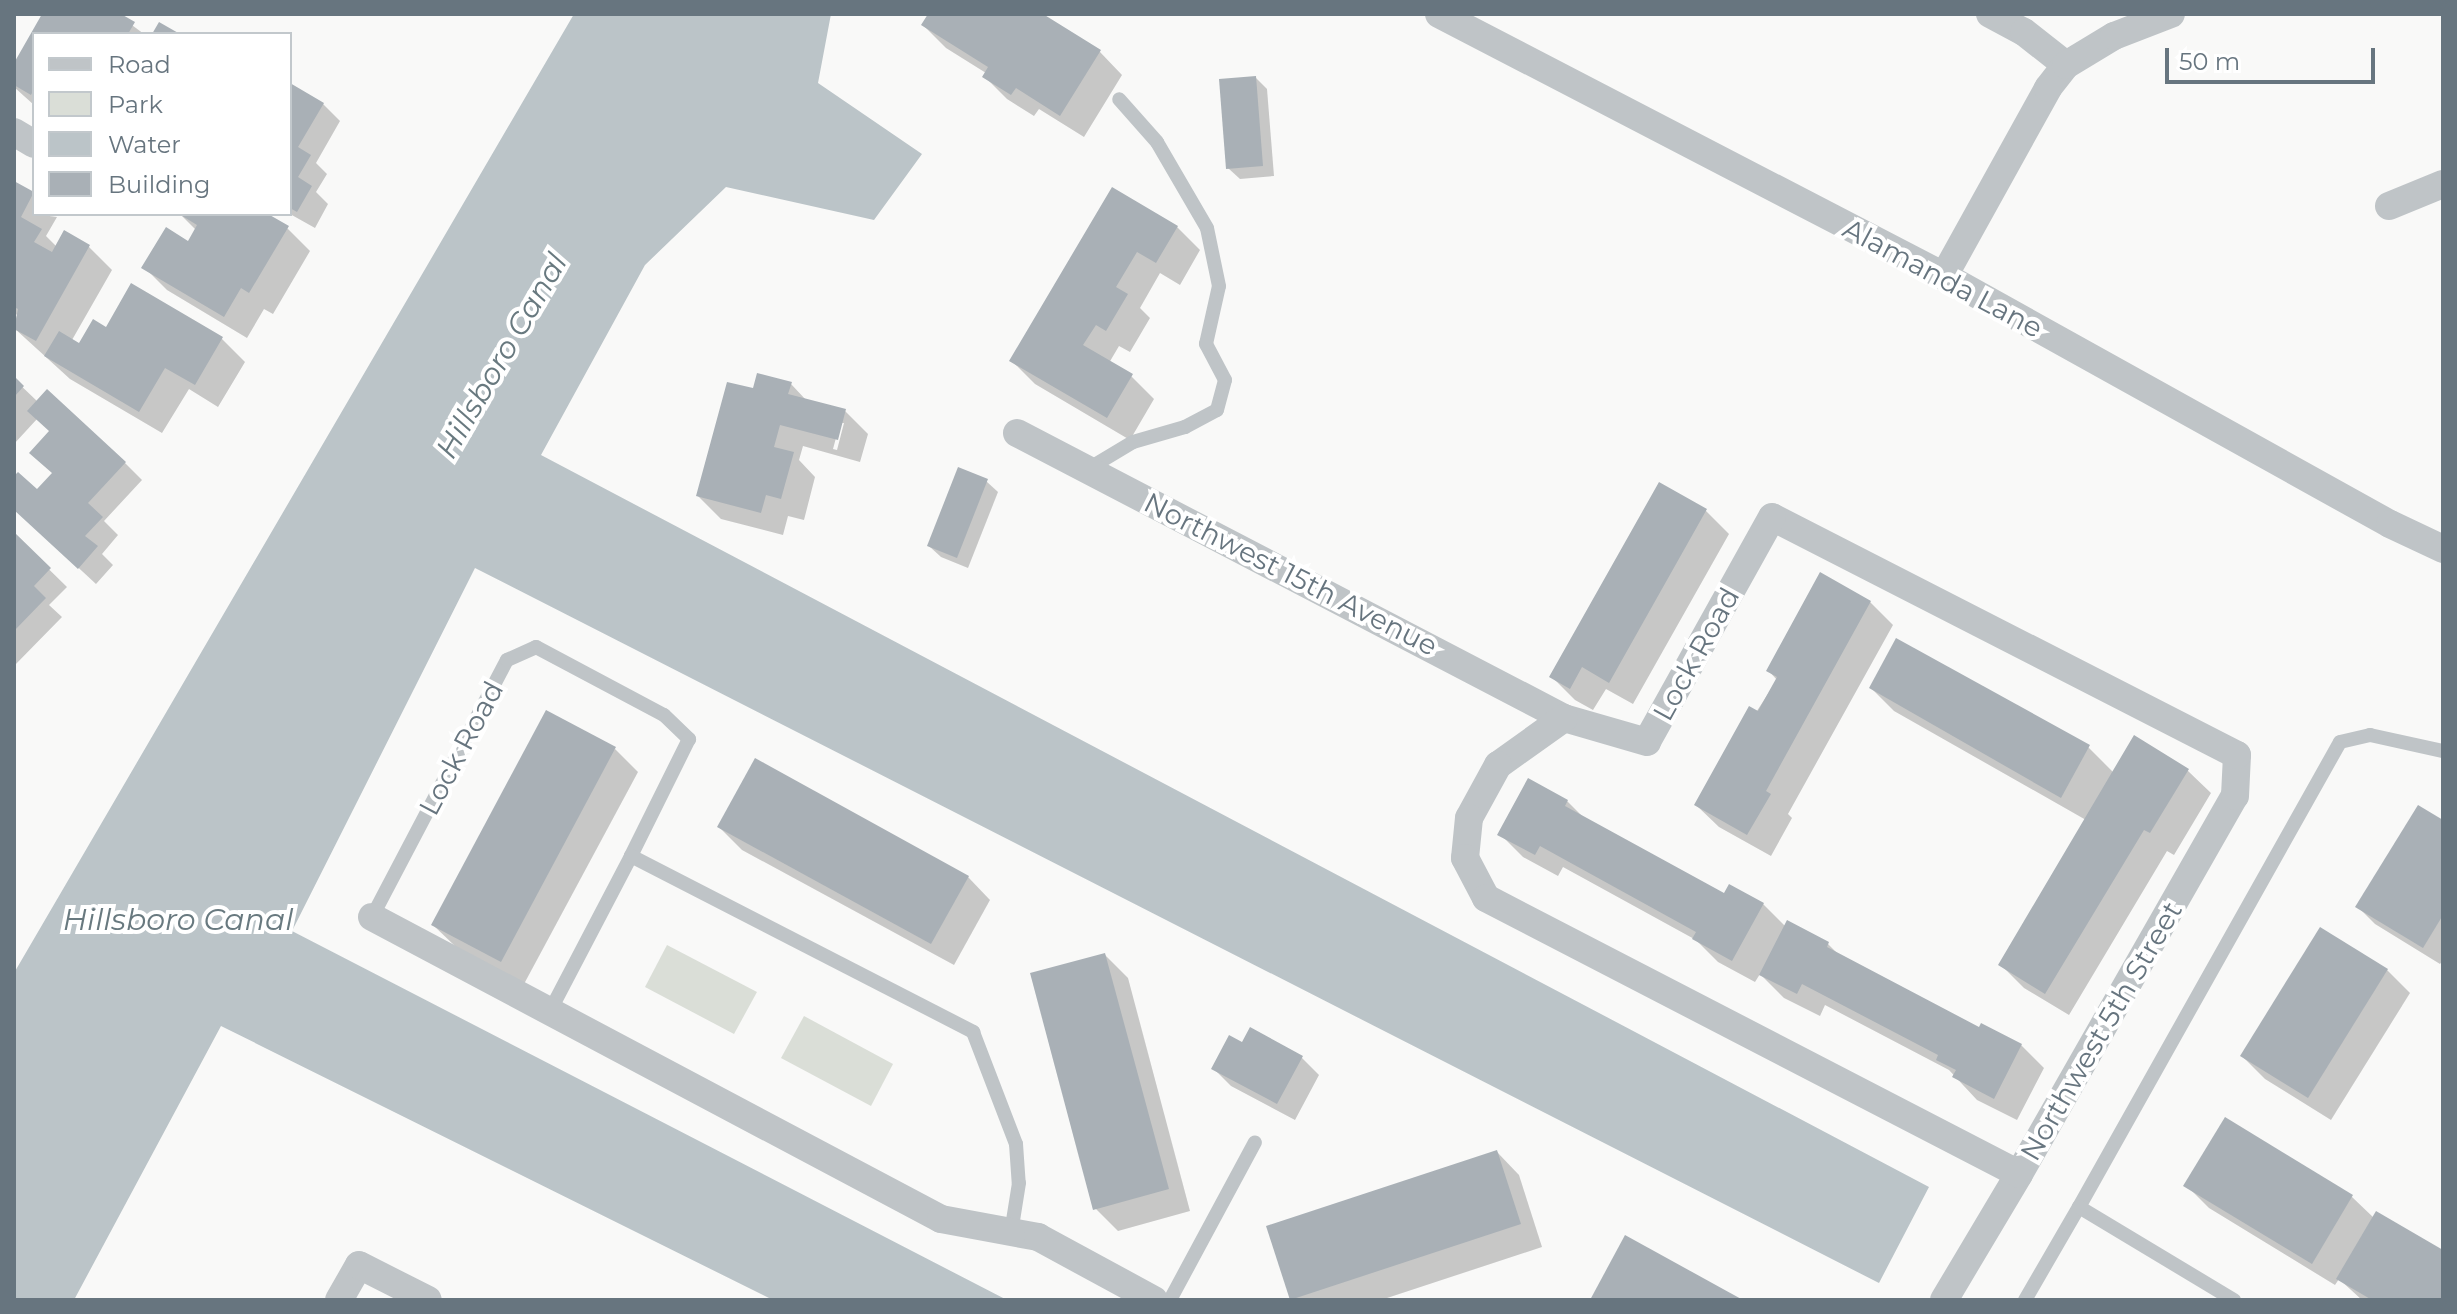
<!DOCTYPE html>
<style>
body{margin:0}
#map{position:relative;width:2457px;height:1314px;overflow:hidden;background:#f9f9f8;font-family:Montserrat,sans-serif}
div>[style]{position:absolute}
[style*='--x']{left:calc(var(--x)*1px);top:calc(var(--y)*1px);width:calc(var(--w)*1px);rotate:calc(var(--a)*1deg)}
.green>*{inset:0;background:#daded7}
.water>*{inset:0;background:#bbc4c8}
.shadow>*{inset:0;background:#0003}
.building>*{inset:0;background:#a9b0b6}
.lane>*{height:14px;margin:-7px;padding:0 7px;transform-origin:7px;border-radius:7px;background:#bfc4c7}
.street>*{height:28px;margin:-14px;padding:0 14px;transform-origin:14px;border-radius:14px;background:#bfc4c7}
span{translate:-50% -50%;white-space:nowrap;text-align:center;line-height:1.15;-webkit-text-stroke:8px #fff;paint-order:stroke}
.street-label{font-size:28px;color:#67757f}
.water-label{font-size:30px;color:#68797f;font-style:italic}
.frame{position:absolute;inset:0;border:16px solid #67757f;pointer-events:none}
.legend{position:absolute;left:32px;top:32px;width:260px;height:184px;box-sizing:border-box;background:#fff;border:2px solid #c2c8cc;margin:0;padding:10px 14px;list-style:none;font-size:24px;color:#67757f}
.legend li{display:flex;align-items:center;gap:16px;height:40px}
.legend b{width:40px;border:2px solid #c2c8cc}
.scale{position:absolute;left:2165px;top:48px;width:210px;height:36px;box-sizing:border-box;border:4px solid #67757f;border-top:0;padding-left:10px;font-size:24px;line-height:28px;white-space:nowrap;color:#67757f;-webkit-text-stroke:6px #fff;paint-order:stroke}
</style>
<div id="map">
<div class="green">
<i style="clip-path:polygon(667px 945px,757px 992px,734px 1034px,645px 987px)"></i>
<i style="clip-path:polygon(804px 1016px,893px 1064px,871px 1106px,781px 1058px)"></i>
</div>
<div class="water">
<i style="clip-path:polygon(574px 14px,831px 14px,818px 83px,922px 154px,874px 220px,726px 187px,645px 265px,541px 455px,1929px 1187px,1879px 1283px,475px 568px,292px 931px,1007px 1300px,773px 1300px,221px 1026px,74px 1300px,14px 1300px,14px 973px)"></i>
</div>
<div class="shadow">
<i style="clip-path:polygon(44px 14px,117px 14px,144px 34px,34px 34px,34px 105px,14px 87px,14px 67px)"></i>
<i style="clip-path:polygon(930px 14px,1039px 14px,1100px 52px,1122px 75px,1084px 137px,1039px 109px,1034px 116px,1007px 99px,984px 76px,986px 73px,946px 48px,923px 25px)"></i>
<i style="clip-path:polygon(1256px 78px,1267px 89px,1274px 176px,1240px 179px,1228px 168px)"></i>
<i style="clip-path:polygon(290px 85px,323px 104px,340px 121px,316px 163px,327px 174px,316px 192px,328px 204px,315px 228px,290px 214px)"></i>
<i style="clip-path:polygon(14px 183px,34px 194px,34px 214px,57px 217px,46px 236px,57px 247px,65px 233px,89px 247px,112px 270px,72px 340px,80px 345px,106px 330px,222px 339px,245px 362px,218px 407px,189px 389px,162px 433px,70px 379px,14px 328px,17px 315px,14px 312px)"></i>
<i style="clip-path:polygon(1113px 190px,1177px 227px,1200px 250px,1180px 285px,1160px 273px,1140px 308px,1150px 318px,1130px 352px,1119px 346px,1109px 363px,1131px 376px,1154px 399px,1130px 440px,1035px 384px,1012px 361px)"></i>
<i style="clip-path:polygon(180px 214px,264px 214px,287px 228px,310px 251px,273px 314px,264px 309px,247px 338px,167px 290px,144px 267px,189px 243px,196px 230px)"></i>
<i style="clip-path:polygon(14px 379px,38px 402px,125px 463px,142px 480px,104px 521px,118px 535px,102px 554px,113px 565px,96px 584px,14px 508px,14px 479px,37px 492px,54px 474px,51px 432px,37px 419px,14px 444px)"></i>
<i style="clip-path:polygon(evenodd,791px 384px,807px 401px,845px 411px,868px 434px,860px 462px,803px 446px,799px 460px,815px 477px,804px 520px,788px 516px,783px 535px,721px 519px,698px 496px,754px 391px,791px 384px,840px 423px,844px 423px,837px 450px,833px 449px,840px 423px)"></i>
<i style="clip-path:polygon(986px 481px,998px 492px,968px 568px,941px 557px,929px 546px)"></i>
<i style="clip-path:polygon(1660px 485px,1706px 511px,1729px 534px,1633px 704px,1606px 689px,1593px 710px,1575px 700px,1552px 677px)"></i>
<i style="clip-path:polygon(14px 535px,67px 587px,49px 605px,62px 617px,14px 666px)"></i>
<i style="clip-path:polygon(1870px 602px,1893px 625px,1788px 814px,1792px 818px,1771px 856px,1719px 827px,1696px 805px,1777px 680px,1768px 670px)"></i>
<i style="clip-path:polygon(1871px 688px,2088px 747px,2114px 773px,2188px 771px,2211px 793px,2174px 855px,2167px 851px,2069px 1015px,2024px 988px,2001px 965px,2086px 820px,1894px 711px)"></i>
<i style="clip-path:polygon(615px 749px,638px 772px,524px 984px,456px 947px,433px 925px)"></i>
<i style="clip-path:polygon(1567px 801px,1584px 818px,1725px 896px,1763px 904px,1786px 927px,1828px 944px,1840px 956px,1980px 1029px,2021px 1045px,2044px 1068px,2017px 1120px,1977px 1100px,1949px 1070px,1825px 1005px,1820px 1016px,1784px 998px,1760px 974px,1755px 982px,1718px 962px,1696px 940px,1563px 867px,1558px 876px,1523px 857px,1500px 834px)"></i>
<i style="clip-path:polygon(2443px 823px,2443px 960px,2440px 964px,2375px 924px,2358px 907px)"></i>
<i style="clip-path:polygon(719px 827px,968px 877px,990px 900px,954px 965px,742px 850px)"></i>
<i style="clip-path:polygon(1105px 955px,1128px 978px,1190px 1211px,1118px 1231px,1095px 1208px)"></i>
<i style="clip-path:polygon(2387px 970px,2410px 993px,2331px 1120px,2265px 1079px,2242px 1056px)"></i>
<i style="clip-path:polygon(1250px 1030px,1302px 1058px,1319px 1075px,1295px 1120px,1231px 1086px,1213px 1068px,1242px 1044px)"></i>
<i style="clip-path:polygon(2226px 1120px,2352px 1197px,2374px 1218px,2443px 1253px,2443px 1300px,2362px 1300px,2339px 1279px,2335px 1285px,2209px 1208px,2186px 1185px)"></i>
<i style="clip-path:polygon(1497px 1152px,1519px 1175px,1542px 1247px,1381px 1300px,1291px 1299px)"></i>
</div>
<div class="building">
<i style="clip-path:polygon(42px 14px,121px 14px,135px 22px,128px 34px,34px 34px,34px 89px,31px 95px,14px 85px,14px 63px)"></i>
<i style="clip-path:polygon(928px 14px,1043px 14px,1101px 50px,1060px 116px,1016px 88px,1011px 95px,982px 77px,988px 67px,921px 25px)"></i>
<i style="clip-path:polygon(159px 22px,180px 34px,152px 34px)"></i>
<i style="clip-path:polygon(1256px 76px,1263px 166px,1226px 169px,1219px 79px)"></i>
<i style="clip-path:polygon(290px 83px,324px 103px,298px 147px,311px 155px,298px 177px,312px 186px,297px 212px,290px 208px)"></i>
<i style="clip-path:polygon(14px 181px,34px 192px,21px 217px,42px 229px,34px 242px,52px 252px,64px 230px,90px 245px,36px 341px,14px 329px,18px 309px,14px 307px)"></i>
<i style="clip-path:polygon(1112px 187px,1178px 226px,1156px 263px,1137px 252px,1116px 287px,1128px 294px,1106px 331px,1096px 325px,1083px 345px,1133px 374px,1107px 418px,1009px 361px)"></i>
<i style="clip-path:polygon(179px 214px,268px 214px,289px 226px,249px 293px,241px 288px,224px 317px,141px 268px,166px 227px,188px 241px,197px 225px)"></i>
<i style="clip-path:polygon(131px 283px,223px 337px,195px 385px,165px 368px,139px 412px,44px 356px,59px 331px,79px 343px,93px 319px,106px 327px)"></i>
<i style="clip-path:polygon(757px 373px,792px 382px,788px 394px,846px 409px,838px 440px,780px 425px,774px 447px,794px 452px,781px 499px,766px 495px,761px 513px,696px 496px,727px 382px,753px 388px)"></i>
<i style="clip-path:polygon(14px 376px,24px 386px,14px 397px)"></i>
<i style="clip-path:polygon(47px 389px,126px 462px,88px 503px,103px 517px,85px 536px,98px 546px,78px 569px,14px 510px,14px 476px,18px 472px,37px 489px,52px 473px,29px 453px,49px 431px,27px 411px)"></i>
<i style="clip-path:polygon(958px 467px,988px 479px,957px 558px,927px 546px)"></i>
<i style="clip-path:polygon(1659px 482px,1707px 509px,1609px 683px,1582px 667px,1570px 689px,1549px 677px)"></i>
<i style="clip-path:polygon(14px 532px,51px 568px,34px 586px,46px 598px,14px 631px)"></i>
<i style="clip-path:polygon(1820px 572px,1871px 601px,1766px 791px,1771px 794px,1747px 835px,1694px 805px,1749px 706px,1758px 711px,1777px 677px,1766px 671px)"></i>
<i style="clip-path:polygon(1896px 638px,2090px 745px,2061px 798px,1869px 688px)"></i>
<i style="clip-path:polygon(546px 710px,616px 747px,501px 962px,431px 925px)"></i>
<i style="clip-path:polygon(2134px 735px,2189px 769px,2150px 833px,2144px 830px,2045px 994px,1998px 965px)"></i>
<i style="clip-path:polygon(755px 758px,969px 876px,931px 944px,717px 827px)"></i>
<i style="clip-path:polygon(1528px 778px,1568px 800px,1565px 806px,1724px 893px,1729px 884px,1764px 903px,1732px 961px,1692px 939px,1696px 932px,1540px 846px,1535px 855px,1497px 835px)"></i>
<i style="clip-path:polygon(2418px 805px,2443px 820px,2443px 915px,2423px 948px,2355px 907px)"></i>
<i style="clip-path:polygon(1787px 920px,1829px 942px,1827px 947px,1979px 1027px,1981px 1023px,2022px 1044px,1994px 1099px,1952px 1077px,1956px 1070px,1936px 1060px,1938px 1055px,1802px 984px,1797px 994px,1759px 975px)"></i>
<i style="clip-path:polygon(2320px 927px,2388px 969px,2308px 1098px,2240px 1056px)"></i>
<i style="clip-path:polygon(1105px 953px,1169px 1189px,1093px 1210px,1030px 973px)"></i>
<i style="clip-path:polygon(1250px 1027px,1303px 1056px,1277px 1104px,1211px 1069px,1229px 1035px,1242px 1042px)"></i>
<i style="clip-path:polygon(2225px 1117px,2353px 1195px,2312px 1264px,2183px 1186px)"></i>
<i style="clip-path:polygon(1497px 1150px,1521px 1224px,1290px 1300px,1266px 1226px)"></i>
<i style="clip-path:polygon(2376px 1211px,2443px 1250px,2443px 1300px,2372px 1300px,2336px 1279px)"></i>
<i style="clip-path:polygon(1625px 1235px,1743px 1300px,1590px 1300px)"></i>
</div>
<div class="lane">
<i style="--x:1088;--y:469;--w:52;--a:-31"></i>
<i style="--x:1133;--y:442;--w:54;--a:-16.1"></i>
<i style="--x:1185;--y:427;--w:36;--a:-28"></i>
<i style="--x:1217;--y:410;--w:31;--a:-75"></i>
<i style="--x:1225;--y:380;--w:41;--a:-117.8"></i>
<i style="--x:1206;--y:344;--w:59;--a:-77.4"></i>
<i style="--x:1219;--y:286;--w:59;--a:-101.7"></i>
<i style="--x:1207;--y:228;--w:99;--a:-120.2"></i>
<i style="--x:1157;--y:142;--w:57;--a:-131.5"></i>
<i style="--x:372;--y:917;--w:290;--a:-62.3"></i>
<i style="--x:507;--y:660;--w:32;--a:-24"></i>
<i style="--x:536;--y:647;--w:145;--a:28"></i>
<i style="--x:664;--y:715;--w:35;--a:44"></i>
<i style="--x:689;--y:739;--w:131;--a:116.4"></i>
<i style="--x:550;--y:1011;--w:175;--a:-62.4"></i>
<i style="--x:631;--y:856;--w:385;--a:27.2"></i>
<i style="--x:973;--y:1032;--w:120;--a:69"></i>
<i style="--x:1016;--y:1144;--w:39;--a:86"></i>
<i style="--x:1019;--y:1183;--w:51;--a:99.1"></i>
<i style="--x:2079;--y:1207;--w:533;--a:-60.69"></i>
<i style="--x:2340;--y:742;--w:31;--a:-13"></i>
<i style="--x:2370;--y:735;--w:75;--a:12.4"></i>
<i style="--x:1170;--y:1300;--w:179;--a:-61.7"></i>
<i style="--x:2025;--y:1300;--w:108;--a:-59.9"></i>
<i style="--x:2079;--y:1207;--w:181;--a:31"></i>
</div>
<div class="street">
<i style="--x:1439;--y:14;--w:569;--a:27.42"></i>
<i style="--x:1944;--y:276;--w:510;--a:29.08"></i>
<i style="--x:2390;--y:524;--w:59;--a:25.3"></i>
<i style="--x:1990;--y:14;--w:38;--a:28"></i>
<i style="--x:2024;--y:32;--w:53;--a:38.2"></i>
<i style="--x:14;--y:132;--w:23;--a:31"></i>
<i style="--x:2389;--y:206;--w:58;--a:-22.2"></i>
<i style="--x:1944;--y:276;--w:215;--a:-61"></i>
<i style="--x:2048;--y:88;--w:29;--a:-52"></i>
<i style="--x:2066;--y:65;--w:56;--a:-31.1"></i>
<i style="--x:2114;--y:36;--w:61;--a:-21.1"></i>
<i style="--x:1017;--y:433;--w:617;--a:27.52"></i>
<i style="--x:372;--y:917;--w:644;--a:27.96"></i>
<i style="--x:941;--y:1219;--w:99;--a:10.5"></i>
<i style="--x:1038;--y:1237;--w:132;--a:28.5"></i>
<i style="--x:339;--y:1300;--w:40;--a:-60.3"></i>
<i style="--x:359;--y:1265;--w:77;--a:26.9"></i>
<i style="--x:1944;--y:1300;--w:147;--a:-59.2"></i>
<i style="--x:2019;--y:1174;--w:435;--a:-60.3"></i>
<i style="--x:2235;--y:796;--w:41;--a:-87.2"></i>
<i style="--x:2237;--y:755;--w:522;--a:-152.9"></i>
<i style="--x:1772;--y:517;--w:257;--a:119.1"></i>
<i style="--x:1647;--y:742;--w:86;--a:-163.9"></i>
<i style="--x:1564;--y:718;--w:81;--a:144.5"></i>
<i style="--x:1498;--y:765;--w:60;--a:118.7"></i>
<i style="--x:1469;--y:818;--w:40;--a:95.7"></i>
<i style="--x:1465;--y:858;--w:45;--a:62.3"></i>
<i style="--x:1486;--y:898;--w:600;--a:27.38"></i>
</div>
<div class="street-label">
<span style="left:1943px;top:278px;rotate:28deg">Alamanda Lane</span>
<span style="left:1291px;top:574px;rotate:27deg">Northwest 15th Avenue</span>
<span style="left:1696px;top:654px;rotate:-61deg">Lock Road</span>
<span style="left:461px;top:748px;rotate:-62deg">Lock Road</span>
<span style="left:2101px;top:1031px;rotate:-60deg">Northwest 5th Street</span>
</div>
<div class="water-label">
<span style="left:502px;top:356px;rotate:-60deg">Hillsboro Canal</span>
<span style="left:178px;top:920px">Hillsboro Canal</span>
</div>
<div class="frame"></div>
<ul class="legend">
<li><b style="height:10px;background:#bfc4c7"></b>Road</li>
<li><b style="height:22px;background:#daded7"></b>Park</li>
<li><b style="height:22px;background:#bbc4c8"></b>Water</li>
<li><b style="height:22px;background:#a9b0b6"></b>Building</li>
</ul>
<div class="scale">50 m</div>
</div>
